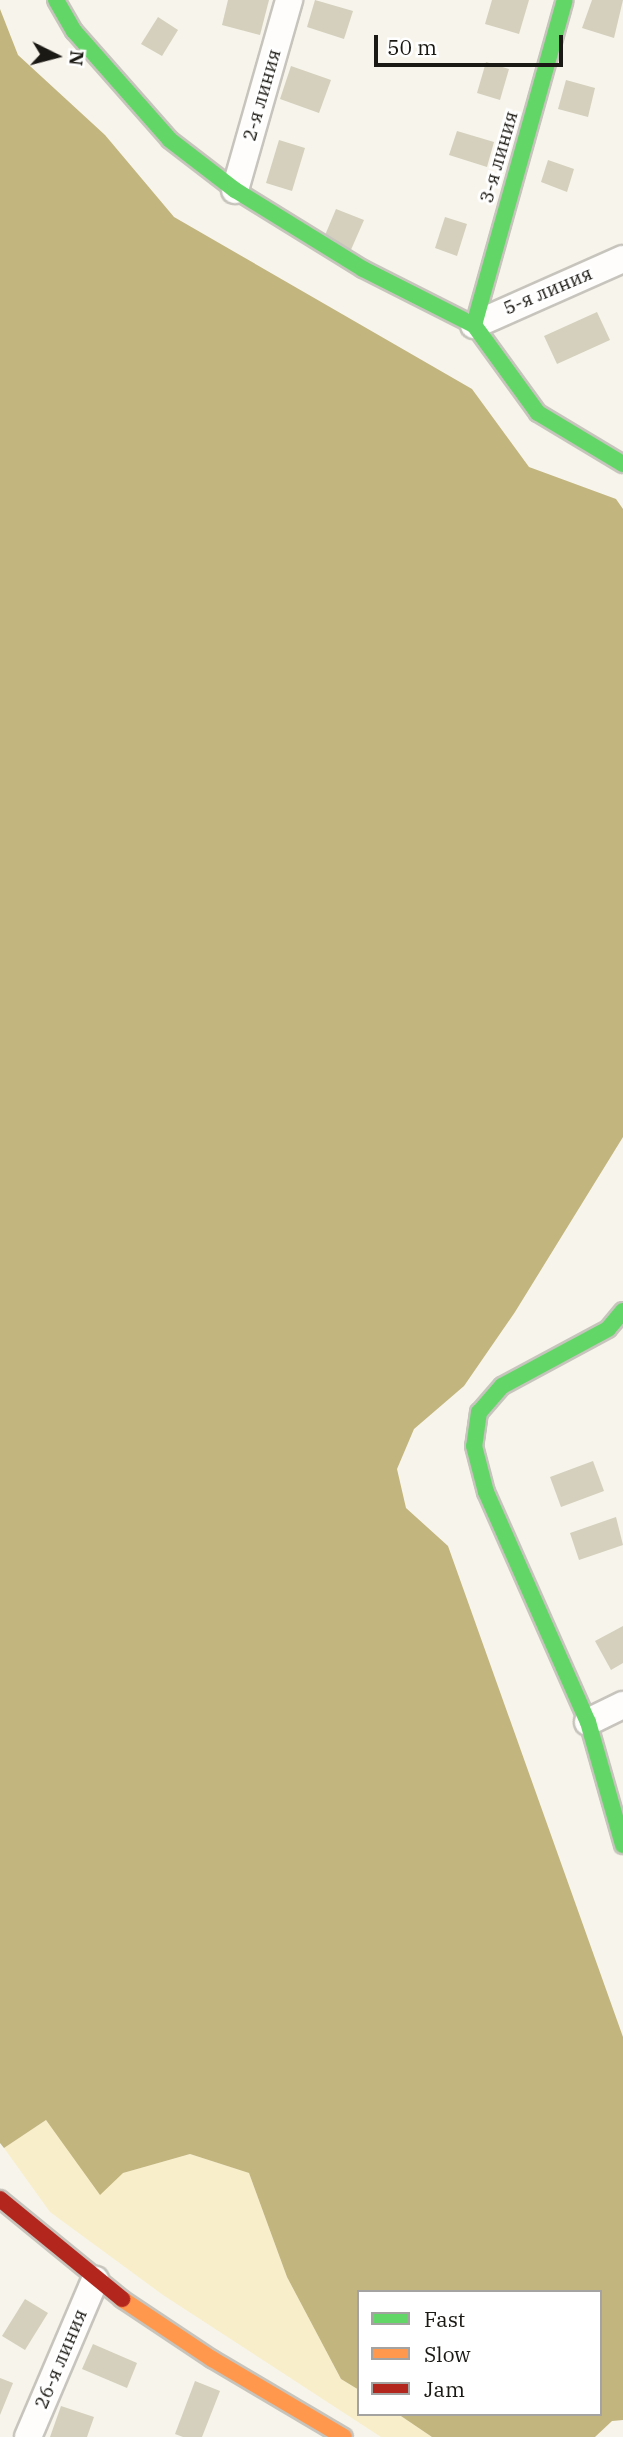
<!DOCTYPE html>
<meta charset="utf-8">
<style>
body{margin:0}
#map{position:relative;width:623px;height:2437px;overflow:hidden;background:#f7f4eb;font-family:"IBM Plex Serif",serif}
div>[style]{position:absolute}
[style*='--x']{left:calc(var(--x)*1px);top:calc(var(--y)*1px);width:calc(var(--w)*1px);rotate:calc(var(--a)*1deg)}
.green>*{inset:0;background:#f8eeca}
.water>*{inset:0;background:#c2b57e}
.building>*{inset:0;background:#d4d0bd}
.roads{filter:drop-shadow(2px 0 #c6c4bc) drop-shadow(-2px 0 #c6c4bc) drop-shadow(0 2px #c6c4bc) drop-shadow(0 -2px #c6c4bc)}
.street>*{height:26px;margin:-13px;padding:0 13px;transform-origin:13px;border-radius:13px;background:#fefdfc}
.fast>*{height:16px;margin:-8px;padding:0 8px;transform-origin:8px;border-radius:8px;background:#63d668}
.slow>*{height:16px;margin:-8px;padding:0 8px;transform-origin:8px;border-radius:8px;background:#ff974d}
.jam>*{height:16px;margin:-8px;padding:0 8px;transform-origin:8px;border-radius:8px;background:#b3261e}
span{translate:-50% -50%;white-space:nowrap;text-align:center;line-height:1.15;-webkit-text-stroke:6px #fff;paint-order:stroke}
.street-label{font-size:19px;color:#1b1913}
.legend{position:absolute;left:357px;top:2290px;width:245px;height:126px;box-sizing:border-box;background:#fff;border:2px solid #a4a3a1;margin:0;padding:9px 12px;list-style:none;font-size:21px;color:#1b1913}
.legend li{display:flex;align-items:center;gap:14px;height:35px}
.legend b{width:35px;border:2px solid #a4a3a1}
.north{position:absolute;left:21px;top:21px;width:70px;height:70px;-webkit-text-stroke:5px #fff;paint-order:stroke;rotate:96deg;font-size:19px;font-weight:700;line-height:28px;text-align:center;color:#1b1913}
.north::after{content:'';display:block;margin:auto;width:24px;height:32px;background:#1b1913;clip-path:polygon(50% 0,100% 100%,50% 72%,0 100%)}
.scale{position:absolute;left:374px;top:35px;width:189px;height:32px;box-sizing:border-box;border:4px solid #1b1913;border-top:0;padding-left:9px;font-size:21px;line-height:24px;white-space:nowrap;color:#1b1913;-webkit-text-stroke:5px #fff;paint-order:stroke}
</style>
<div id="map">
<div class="green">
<i style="clip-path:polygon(46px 2120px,68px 2147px,123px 2173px,190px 2154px,249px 2173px,287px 2277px,341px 2379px,359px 2390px,359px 2414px,398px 2414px,432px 2437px,381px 2437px,163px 2295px,50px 2212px,4px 2148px)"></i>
</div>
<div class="water">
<i style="clip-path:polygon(0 9px,18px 55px,105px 135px,174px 217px,472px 389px,529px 467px,616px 499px,623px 509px,623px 1137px,515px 1312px,464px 1386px,414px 1429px,397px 1469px,406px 1508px,448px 1546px,623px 2037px,623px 2420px,612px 2421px,595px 2437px,432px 2437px,398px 2414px,600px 2414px,600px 2292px,359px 2292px,359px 2390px,341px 2379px,287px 2277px,249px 2173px,190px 2154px,123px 2173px,100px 2195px,46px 2120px,4px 2148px,0 2143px)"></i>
</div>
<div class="building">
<i style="clip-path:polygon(228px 0,269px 0,260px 35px,222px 25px)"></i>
<i style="clip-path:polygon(315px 0,353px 11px,344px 39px,307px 27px)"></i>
<i style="clip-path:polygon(492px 0,529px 0,519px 34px,485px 24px)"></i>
<i style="clip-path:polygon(592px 0,623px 0,614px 38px,582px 28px)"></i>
<i style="clip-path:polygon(158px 17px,178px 30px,162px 56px,141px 44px)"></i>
<i style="clip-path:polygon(486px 62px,509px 69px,500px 100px,477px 93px)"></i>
<i style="clip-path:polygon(291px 66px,331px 80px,319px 113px,280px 99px)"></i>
<i style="clip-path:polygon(566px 80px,595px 88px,588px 117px,558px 109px)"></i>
<i style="clip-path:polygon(457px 131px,494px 142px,487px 167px,449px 155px)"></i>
<i style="clip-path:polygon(279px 140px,305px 148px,292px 191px,266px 183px)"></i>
<i style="clip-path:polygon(548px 160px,574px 169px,567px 192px,541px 182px)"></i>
<i style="clip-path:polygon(336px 209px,364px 220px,350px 252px,323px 240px)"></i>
<i style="clip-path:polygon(445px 217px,467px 224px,457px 256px,435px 248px)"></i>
<i style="clip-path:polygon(597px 312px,610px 340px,557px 364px,544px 336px)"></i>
<i style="clip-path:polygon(593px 1461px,604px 1491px,561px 1507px,550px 1477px)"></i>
<i style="clip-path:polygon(616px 1517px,623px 1545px,579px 1560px,570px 1533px)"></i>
<i style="clip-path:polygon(623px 1626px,623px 1663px,611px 1670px,595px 1641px)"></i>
<i style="clip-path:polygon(25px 2299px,48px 2313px,25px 2350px,2px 2336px)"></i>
<i style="clip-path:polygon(93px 2344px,137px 2363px,127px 2388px,82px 2369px)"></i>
<i style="clip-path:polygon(0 2378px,13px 2383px,0 2415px)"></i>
<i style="clip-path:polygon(195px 2381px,220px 2391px,202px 2437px,183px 2437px,175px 2434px)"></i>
<i style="clip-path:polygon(61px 2406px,94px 2417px,87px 2437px,50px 2437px)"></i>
</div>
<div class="roads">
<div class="street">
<i style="--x:235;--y:190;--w:198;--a:-74.1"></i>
<i style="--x:474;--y:325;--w:163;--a:-23.9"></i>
<i style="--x:588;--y:1722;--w:39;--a:-26"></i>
<i style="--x:28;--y:2437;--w:171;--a:-66.9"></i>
</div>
<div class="fast">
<i style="--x:56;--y:0;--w:36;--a:60"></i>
<i style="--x:74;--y:31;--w:145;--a:48.6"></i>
<i style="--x:170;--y:140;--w:82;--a:37.6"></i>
<i style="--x:235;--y:190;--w:150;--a:31.7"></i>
<i style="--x:363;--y:269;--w:124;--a:26.8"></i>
<i style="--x:474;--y:325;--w:109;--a:54"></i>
<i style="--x:538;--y:413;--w:99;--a:31"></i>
<i style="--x:474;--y:325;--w:337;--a:-74.4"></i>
<i style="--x:623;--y:1311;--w:23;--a:130"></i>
<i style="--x:608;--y:1329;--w:120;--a:151.7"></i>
<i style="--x:502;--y:1386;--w:35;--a:131"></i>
<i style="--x:479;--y:1412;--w:34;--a:98"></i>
<i style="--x:474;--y:1446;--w:48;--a:75.4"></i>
<i style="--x:486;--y:1492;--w:252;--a:66.1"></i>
<i style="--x:588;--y:1722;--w:128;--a:74.1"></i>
</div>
<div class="slow">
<i style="--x:122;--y:2299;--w:108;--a:33.7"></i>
<i style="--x:212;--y:2359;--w:153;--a:30.6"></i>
</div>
<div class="jam">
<i style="--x:0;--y:2199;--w:158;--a:39.3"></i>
</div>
</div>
<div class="street-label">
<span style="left:262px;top:95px;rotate:-74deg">2-я линия</span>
<span style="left:499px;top:157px;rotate:-74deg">3-я линия</span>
<span style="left:548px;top:291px;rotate:-23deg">5-я линия</span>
<span style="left:61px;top:2359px;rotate:-67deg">26-я линия</span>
</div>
<ul class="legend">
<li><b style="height:9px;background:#63d668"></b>Fast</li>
<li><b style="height:9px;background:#ff974d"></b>Slow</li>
<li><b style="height:9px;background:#b3261e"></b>Jam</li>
</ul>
<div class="north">N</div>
<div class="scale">50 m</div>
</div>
